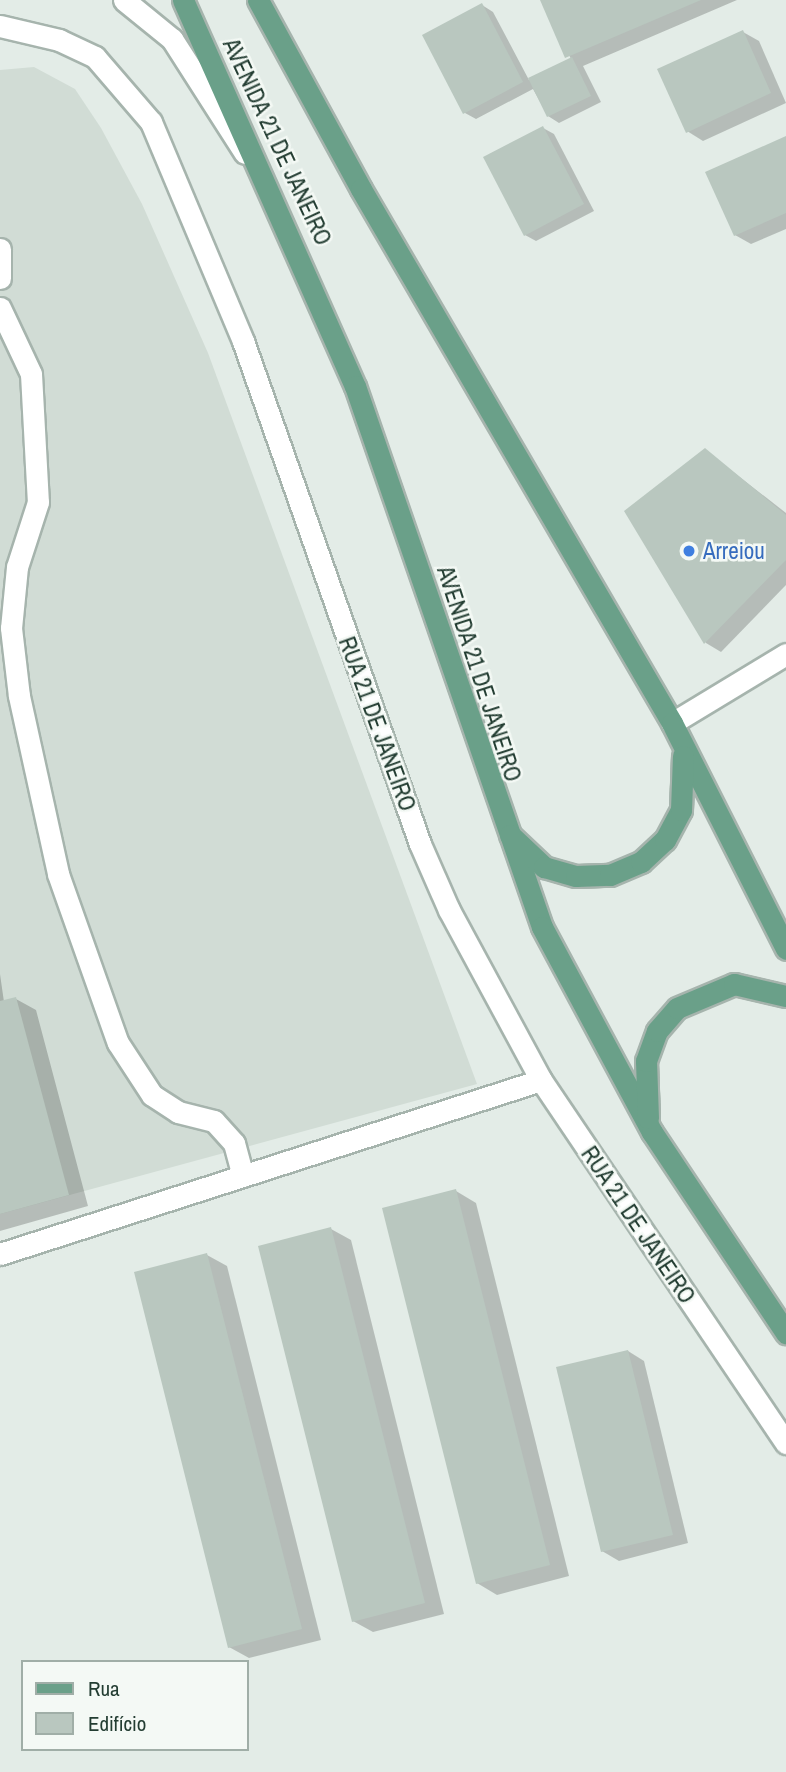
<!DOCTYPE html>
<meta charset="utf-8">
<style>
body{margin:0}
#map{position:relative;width:786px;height:1772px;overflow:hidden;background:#e3ece7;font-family:"Archivo Narrow",sans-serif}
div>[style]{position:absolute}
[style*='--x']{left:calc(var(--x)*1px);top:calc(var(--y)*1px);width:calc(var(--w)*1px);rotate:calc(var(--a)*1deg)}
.built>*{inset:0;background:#d1dcd5}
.shadow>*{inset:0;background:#0003}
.building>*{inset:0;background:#b9c7bf}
.roads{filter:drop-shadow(2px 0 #a6b4ad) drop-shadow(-2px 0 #a6b4ad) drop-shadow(0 2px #a6b4ad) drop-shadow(0 -2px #a6b4ad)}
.service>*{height:21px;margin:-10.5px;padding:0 10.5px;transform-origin:10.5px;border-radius:10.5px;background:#fff}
.minor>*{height:21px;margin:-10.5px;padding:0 10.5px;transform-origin:10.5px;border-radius:10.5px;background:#fff}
.tertiary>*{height:21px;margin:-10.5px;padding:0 10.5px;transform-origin:10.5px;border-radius:10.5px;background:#fff}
.primary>*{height:21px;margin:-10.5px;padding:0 10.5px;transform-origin:10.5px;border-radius:10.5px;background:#6aa089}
.dots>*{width:19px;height:19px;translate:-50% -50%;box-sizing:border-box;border:4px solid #f4f9f5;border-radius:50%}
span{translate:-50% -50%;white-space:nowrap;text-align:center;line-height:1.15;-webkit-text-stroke:5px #f4f9f5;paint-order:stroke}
.street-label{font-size:23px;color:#233d32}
.shop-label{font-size:23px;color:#366cbe}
.left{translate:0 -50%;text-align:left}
.legend{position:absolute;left:21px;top:1660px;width:228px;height:91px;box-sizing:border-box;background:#f4f9f5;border:2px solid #a0aea7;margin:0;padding:9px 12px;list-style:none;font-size:21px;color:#233d32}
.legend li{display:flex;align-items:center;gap:14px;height:35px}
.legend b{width:35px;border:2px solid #a0aea7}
</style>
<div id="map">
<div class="built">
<i style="clip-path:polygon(34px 67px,75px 89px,101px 128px,142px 204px,208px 353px,477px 1084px,0 1214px,0 70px)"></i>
</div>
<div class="shadow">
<i style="clip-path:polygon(542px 0,737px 0,583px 66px,601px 102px,559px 123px,548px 116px,533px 89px,476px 119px,465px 113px,482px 5px,493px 12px,529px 80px,571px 59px)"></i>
<i style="clip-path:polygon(743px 32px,759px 41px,786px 103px,703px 141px,687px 131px)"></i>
<i style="clip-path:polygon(543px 128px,554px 134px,594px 211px,536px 241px,525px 235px)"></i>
<i style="clip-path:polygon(786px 138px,786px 229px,751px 244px,735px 235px)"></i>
<i style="clip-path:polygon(705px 450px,786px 513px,786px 585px,721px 652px,706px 643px,627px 511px)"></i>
<i style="clip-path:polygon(0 974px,4px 1002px,16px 999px,36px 1010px,88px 1206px,0 1231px)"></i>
<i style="clip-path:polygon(456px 1191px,476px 1203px,569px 1576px,497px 1595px,477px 1583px)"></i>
<i style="clip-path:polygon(331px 1229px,351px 1240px,444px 1614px,373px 1632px,353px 1621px)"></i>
<i style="clip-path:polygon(207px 1255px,227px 1266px,321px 1640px,249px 1658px,229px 1647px)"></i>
<i style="clip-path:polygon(628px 1351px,644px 1361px,688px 1543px,619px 1561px,602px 1551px)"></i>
</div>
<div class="building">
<i style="clip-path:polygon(540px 0,701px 0,565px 58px)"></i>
<i style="clip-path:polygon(482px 3px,523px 82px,463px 114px,422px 35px)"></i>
<i style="clip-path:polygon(743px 30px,771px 93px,686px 133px,657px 69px)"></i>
<i style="clip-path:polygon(572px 57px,591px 96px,547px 117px,528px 78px)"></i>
<i style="clip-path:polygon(543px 126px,584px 204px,524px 236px,483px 157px)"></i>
<i style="clip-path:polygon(786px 136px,786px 213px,734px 236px,705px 172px)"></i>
<i style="clip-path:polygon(705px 448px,786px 515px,786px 560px,704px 644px,624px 511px)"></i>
<i style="clip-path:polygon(16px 997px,69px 1195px,0 1214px,0 1001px)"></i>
<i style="clip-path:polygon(456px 1189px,550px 1565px,476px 1584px,382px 1208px)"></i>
<i style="clip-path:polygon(331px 1227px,425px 1603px,352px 1622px,258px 1246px)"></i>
<i style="clip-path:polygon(207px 1253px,302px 1629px,228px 1648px,134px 1272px)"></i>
<i style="clip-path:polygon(628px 1350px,673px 1535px,601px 1552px,556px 1367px)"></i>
</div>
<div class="roads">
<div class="service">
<i style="--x:0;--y:249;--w:29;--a:90"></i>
<i style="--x:0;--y:308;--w:73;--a:64.8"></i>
<i style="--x:31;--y:374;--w:128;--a:86.9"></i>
<i style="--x:38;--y:502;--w:68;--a:107.9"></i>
<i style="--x:17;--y:567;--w:61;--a:95.6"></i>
<i style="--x:11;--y:628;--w:68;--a:83.3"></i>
<i style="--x:19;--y:696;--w:182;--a:77.6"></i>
<i style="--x:58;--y:874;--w:179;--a:70.5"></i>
<i style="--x:118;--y:1043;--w:62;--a:56.8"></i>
<i style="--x:152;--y:1095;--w:31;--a:33"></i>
<i style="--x:178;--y:1112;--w:37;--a:14"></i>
<i style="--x:214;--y:1121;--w:30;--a:48"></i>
<i style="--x:234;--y:1143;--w:34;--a:75"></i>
</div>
<div class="minor">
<i style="--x:672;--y:723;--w:133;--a:-31.2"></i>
<i style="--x:0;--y:1254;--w:568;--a:-17.83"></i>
</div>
<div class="tertiary">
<i style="--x:124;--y:0;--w:62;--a:39.1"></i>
<i style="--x:172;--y:39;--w:135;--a:57.4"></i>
<i style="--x:0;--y:26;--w:61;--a:13.3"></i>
<i style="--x:59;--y:40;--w:40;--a:25"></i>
<i style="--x:95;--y:57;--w:86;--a:49.3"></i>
<i style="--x:151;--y:122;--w:238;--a:67.2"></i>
<i style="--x:243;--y:341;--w:533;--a:70.61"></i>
<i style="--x:420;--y:844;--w:72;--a:66.3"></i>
<i style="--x:449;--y:910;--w:193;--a:61.6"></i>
<i style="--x:541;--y:1080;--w:438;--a:56"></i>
</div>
<div class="primary">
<i style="--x:183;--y:0;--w:423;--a:66"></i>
<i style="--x:355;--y:386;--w:572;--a:70.93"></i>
<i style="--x:542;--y:927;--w:233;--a:61.8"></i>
<i style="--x:652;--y:1132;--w:242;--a:56.3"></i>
<i style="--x:258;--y:0;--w:215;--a:61.4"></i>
<i style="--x:361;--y:189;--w:618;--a:59.78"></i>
<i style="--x:672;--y:723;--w:253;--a:63.2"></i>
<i style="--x:510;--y:835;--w:47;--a:43.3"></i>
<i style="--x:544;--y:867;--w:33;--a:16"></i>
<i style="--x:576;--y:876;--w:34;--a:-2"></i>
<i style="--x:610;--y:875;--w:34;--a:-23"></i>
<i style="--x:641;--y:862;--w:33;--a:-43"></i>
<i style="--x:665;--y:840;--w:34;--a:-62"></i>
<i style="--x:681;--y:810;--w:54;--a:-87.9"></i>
<i style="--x:648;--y:1118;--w:57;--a:-92"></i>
<i style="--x:646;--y:1061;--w:32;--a:-70"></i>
<i style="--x:657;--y:1031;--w:30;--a:-49"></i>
<i style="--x:677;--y:1008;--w:62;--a:-22.8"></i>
<i style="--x:734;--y:984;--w:53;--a:13"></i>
</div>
</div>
<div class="dots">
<i style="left:689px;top:551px;background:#3f7fe0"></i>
</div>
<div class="street-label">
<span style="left:277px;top:142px;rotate:65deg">AVENIDA 21 DE JANEIRO</span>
<span style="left:479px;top:674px;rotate:72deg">AVENIDA 21 DE JANEIRO</span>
<span style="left:377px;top:724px;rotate:70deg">RUA 21 DE JANEIRO</span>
<span style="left:638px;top:1225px;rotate:56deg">RUA 21 DE JANEIRO</span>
</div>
<div class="shop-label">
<span class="left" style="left:703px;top:551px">Arreiou</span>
</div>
<ul class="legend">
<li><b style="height:9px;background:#6aa089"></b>Rua</li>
<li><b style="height:19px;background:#b9c7bf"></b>Edifício</li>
</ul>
</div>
